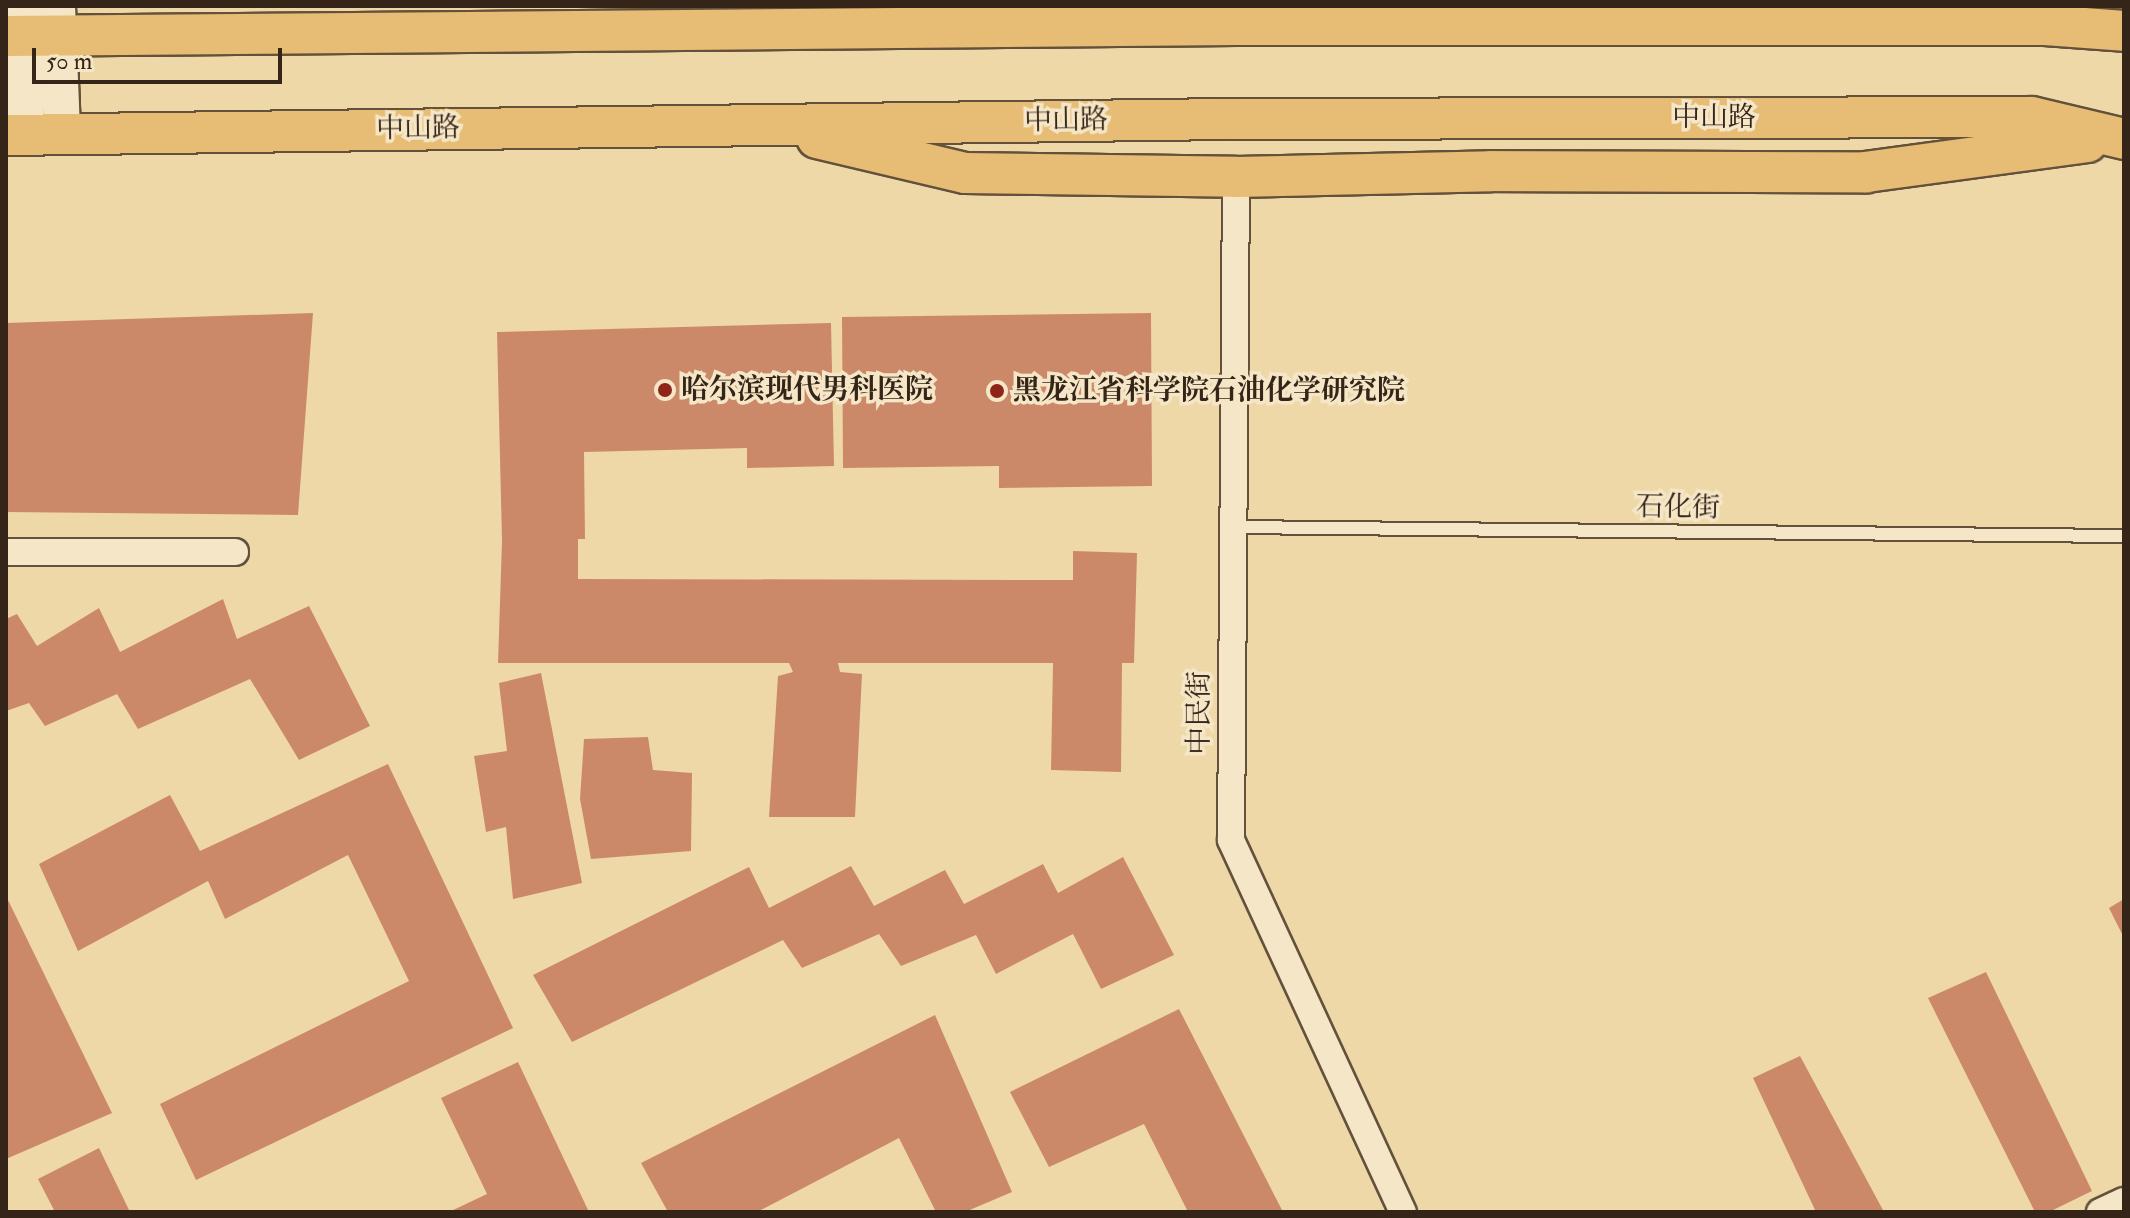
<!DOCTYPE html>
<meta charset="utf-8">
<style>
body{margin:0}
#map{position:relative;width:2130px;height:1218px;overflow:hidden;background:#eed8a7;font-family:"IM FELL Double Pica","Noto Serif SC",serif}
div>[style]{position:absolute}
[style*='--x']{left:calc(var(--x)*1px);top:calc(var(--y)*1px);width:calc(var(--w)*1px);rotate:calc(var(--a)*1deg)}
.building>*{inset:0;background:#cc8969}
.roads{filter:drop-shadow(2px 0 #63513c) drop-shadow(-2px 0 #63513c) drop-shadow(0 2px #63513c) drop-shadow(0 -2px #63513c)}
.service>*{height:12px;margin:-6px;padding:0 6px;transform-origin:6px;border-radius:6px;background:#f4e6c6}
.minor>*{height:26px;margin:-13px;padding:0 13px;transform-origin:13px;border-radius:13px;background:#f4e6c6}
.secondary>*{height:36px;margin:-18px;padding:0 18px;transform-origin:18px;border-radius:18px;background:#f4e6c6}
.primary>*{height:40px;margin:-20px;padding:0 20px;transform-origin:20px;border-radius:20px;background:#e7bc74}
.dots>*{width:22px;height:22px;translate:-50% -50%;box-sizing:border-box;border:4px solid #f4e6c6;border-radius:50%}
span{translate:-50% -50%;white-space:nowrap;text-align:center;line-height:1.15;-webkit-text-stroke:7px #f4e6c6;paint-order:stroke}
.street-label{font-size:28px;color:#352418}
.poi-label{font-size:28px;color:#352418;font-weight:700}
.left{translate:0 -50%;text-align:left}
.frame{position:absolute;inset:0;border:8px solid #352418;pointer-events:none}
.scale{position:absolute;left:32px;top:48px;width:250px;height:36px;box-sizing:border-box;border:4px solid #352418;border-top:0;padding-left:10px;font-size:24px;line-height:28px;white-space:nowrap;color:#352418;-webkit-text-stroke:6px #f4e6c6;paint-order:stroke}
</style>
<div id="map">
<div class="building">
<i style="clip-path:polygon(313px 313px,298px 515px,6px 512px,6px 323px)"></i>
<i style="clip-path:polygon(1151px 313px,1152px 486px,999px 488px,999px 466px,843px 468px,842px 317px)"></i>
<i style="clip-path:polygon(831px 323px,834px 466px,747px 468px,747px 448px,584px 452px,585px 539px,578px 539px,578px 579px,1073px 580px,1073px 551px,1137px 553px,1134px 663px,1122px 663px,1121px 772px,1051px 770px,1053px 663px,838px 663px,840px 672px,862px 674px,855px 817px,769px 817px,778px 676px,793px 672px,789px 663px,498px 663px,502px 541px,497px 332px)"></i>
<i style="clip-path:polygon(223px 599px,237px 639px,309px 606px,370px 726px,299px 760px,250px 679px,138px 729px,117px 694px,45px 726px,29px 703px,6px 711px,6px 619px,17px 614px,37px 646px,99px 608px,120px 652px)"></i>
<i style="clip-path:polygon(541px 673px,582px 883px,513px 899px,506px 827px,486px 832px,474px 756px,507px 751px,499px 683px)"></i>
<i style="clip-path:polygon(648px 737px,653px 770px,692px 773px,691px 851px,591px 859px,580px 799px,584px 739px)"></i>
<i style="clip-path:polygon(388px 764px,513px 1028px,196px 1180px,160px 1104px,409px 981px,348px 855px,225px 919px,208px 881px,78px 951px,39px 864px,170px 795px,200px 851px)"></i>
<i style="clip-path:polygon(1123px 857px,1174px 955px,1101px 989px,1073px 934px,996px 974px,976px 935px,901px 966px,879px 934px,802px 968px,783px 940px,572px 1042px,533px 975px,749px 867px,769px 908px,851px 866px,874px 906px,945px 870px,964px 904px,1043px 864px,1058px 893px)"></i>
<i style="clip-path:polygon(6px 896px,112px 1113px,6px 1159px)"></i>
<i style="clip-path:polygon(2124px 899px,2124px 938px,2109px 908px)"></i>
<i style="clip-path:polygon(1986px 972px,2092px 1191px,2049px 1212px,2035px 1212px,1928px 998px)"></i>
<i style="clip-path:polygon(1179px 1009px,1283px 1212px,1188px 1212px,1144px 1124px,1049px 1167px,1010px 1092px)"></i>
<i style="clip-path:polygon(935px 1015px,1012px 1192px,965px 1212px,936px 1212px,899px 1138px,757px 1212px,668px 1212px,641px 1163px)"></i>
<i style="clip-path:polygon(1800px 1056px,1884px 1212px,1816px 1212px,1753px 1078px)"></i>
<i style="clip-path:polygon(518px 1062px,589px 1212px,449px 1212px,487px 1194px,441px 1098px)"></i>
<i style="clip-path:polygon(99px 1148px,130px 1212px,55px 1212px,38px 1179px)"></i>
</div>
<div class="roads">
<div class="service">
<i style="--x:1232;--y:527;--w:892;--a:0.58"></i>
</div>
<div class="minor">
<i style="--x:1236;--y:177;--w:663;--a:90.43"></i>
<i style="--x:1231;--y:840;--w:410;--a:65.2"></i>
<i style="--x:6;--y:552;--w:229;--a:0"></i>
<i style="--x:2100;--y:1212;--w:26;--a:-25"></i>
</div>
<div class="secondary">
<i style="--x:24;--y:6;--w:128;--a:89.1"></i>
<i style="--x:57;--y:6;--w:127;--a:87.7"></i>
</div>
<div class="primary">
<i style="--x:6;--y:36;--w:1231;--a:-0.51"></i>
<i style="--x:1237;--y:25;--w:808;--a:0"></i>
<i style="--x:2045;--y:25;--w:79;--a:4.3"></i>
<i style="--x:6;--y:135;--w:1230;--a:-0.75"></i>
<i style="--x:1236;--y:119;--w:796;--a:-0.14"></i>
<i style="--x:2032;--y:117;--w:95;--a:13.4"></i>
<i style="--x:817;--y:138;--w:152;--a:13.3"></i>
<i style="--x:965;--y:173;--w:271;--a:0.8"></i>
<i style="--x:1236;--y:177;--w:255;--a:-1.3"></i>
<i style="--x:1491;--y:171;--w:375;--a:0.2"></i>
<i style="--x:1866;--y:172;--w:223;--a:-7.7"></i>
</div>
</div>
<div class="dots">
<i style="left:665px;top:390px;background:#8f2418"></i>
<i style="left:997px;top:391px;background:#8f2418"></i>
</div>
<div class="street-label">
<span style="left:1714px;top:118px">中山路</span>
<span style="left:1066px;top:121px;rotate:-1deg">中山路</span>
<span style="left:418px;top:129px;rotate:-1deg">中山路</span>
<span style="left:1678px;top:508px;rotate:1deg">石化街</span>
<span style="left:1200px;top:713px;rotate:-90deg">中民街</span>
</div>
<div class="poi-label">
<span class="left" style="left:681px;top:390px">哈尔滨现代男科医院</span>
<span class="left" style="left:1013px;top:391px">黑龙江省科学院石油化学研究院</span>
</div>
<div class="frame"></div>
<div class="scale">50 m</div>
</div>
